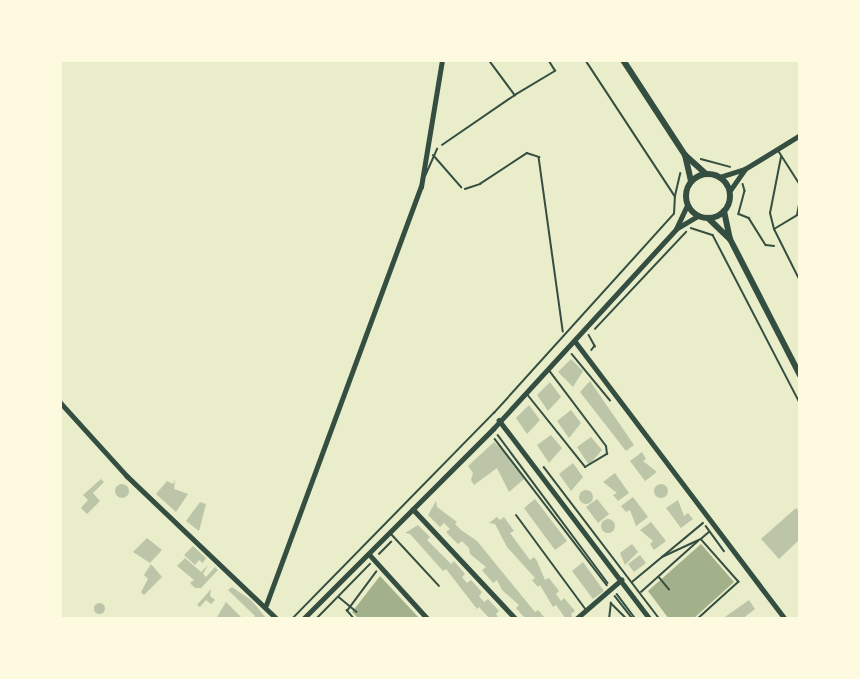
<!DOCTYPE html>
<style>
body{margin:0}
#map{position:relative;width:860px;height:679px;overflow:hidden;background:#e9edc9;font-family:Montserrat,sans-serif}
div>[style]{position:absolute}
[style*='--x']{left:calc(var(--x)*1px);top:calc(var(--y)*1px);width:calc(var(--w)*1px);rotate:calc(var(--a)*1deg)}
.water>*{inset:0;background:#a3b18a}
.building>*{inset:0;background:#bcc5a7}
.round{border-radius:50%}
.path>*{height:1.5px;margin:-0.75px;padding:0 0.75px;transform-origin:0.75px;border-radius:0.75px;background:#344e41}
.service>*{height:2px;margin:-1px;padding:0 1px;transform-origin:1px;border-radius:1px;background:#344e41}
.minor>*{height:4.5px;margin:-2.25px;padding:0 2.25px;transform-origin:2.25px;border-radius:2.25px;background:#344e41}
.secondary>*{height:6px;margin:-3px;padding:0 3px;transform-origin:3px;border-radius:3px;background:#344e41}
.secondary>.ring{margin:-3px;padding:0;box-sizing:content-box;background:none;border:6px solid #344e41;border-radius:50%}
span{translate:-50% -50%;white-space:nowrap;text-align:center;line-height:1.15;-webkit-text-stroke:5px #fefae0;paint-order:stroke}
.frame{position:absolute;inset:0;border:62px solid #fefae0;pointer-events:none}
</style>
<div id="map">
<div class="water">
<i style="clip-path:polygon(701px 544px,734px 582px,693px 619px,669px 619px,648px 591px)"></i>
<i style="clip-path:polygon(380px 576px,420px 619px,359px 619px,352px 612px)"></i>
</div>
<div class="building">
<i style="clip-path:polygon(571px 359px,583px 371px,573px 387px,558px 372px)"></i>
<i style="clip-path:polygon(590px 381px,634px 445px,626px 451px,580px 392px)"></i>
<i style="clip-path:polygon(550px 382px,561px 397px,548px 411px,537px 395px)"></i>
<i style="clip-path:polygon(529px 405px,540px 420px,527px 434px,516px 418px)"></i>
<i style="clip-path:polygon(571px 410px,581px 423px,569px 438px,557px 421px)"></i>
<i style="clip-path:polygon(551px 435px,562px 448px,549px 463px,537px 445px)"></i>
<i style="clip-path:polygon(591px 437px,602px 450px,589px 465px,577px 447px)"></i>
<i style="clip-path:polygon(494px 442px,507px 454px,524px 479px,509px 492px,497px 468px,474px 485px,471px 480px,473px 473px,468px 466px)"></i>
<i style="clip-path:polygon(642px 452px,646px 459px,643px 461px,657px 472px,645px 481px,630px 461px)"></i>
<i style="clip-path:polygon(573px 463px,583px 477px,571px 491px,559px 474px)"></i>
<i style="clip-path:polygon(615px 473px,629px 493px,618px 501px,613px 495px,617px 493px,603px 482px)"></i>
<i style="clip-path:polygon(101px 479px,104px 482px,93px 493px,100px 501px,87px 514px,81px 508px,88px 500px,83px 495px)"></i>
<i style="clip-path:polygon(175px 480px,174px 489px,188px 494px,176px 512px,156px 494px,167px 481px,173px 484px)"></i>
<i class="round" style="left:654px;top:484px;width:14px;height:14px"></i>
<i class="round" style="left:115px;top:484px;width:14px;height:14px"></i>
<i class="round" style="left:579px;top:490px;width:14px;height:14px"></i>
<i style="clip-path:polygon(633px 497px,648px 517px,636px 526px,630px 510px,626px 512px,621px 506px)"></i>
<i style="clip-path:polygon(535px 499px,567px 541px,555px 550px,524px 508px)"></i>
<i style="clip-path:polygon(597px 499px,609px 514px,598px 523px,586px 507px)"></i>
<i style="clip-path:polygon(678px 500px,684px 516px,688px 513px,693px 519px,681px 528px,666px 508px)"></i>
<i style="clip-path:polygon(436px 501px,437px 507px,457px 522px,455px 524px,461px 530px,477px 541px,535px 612px,538px 610px,544px 617px,525px 618px,516px 608px,519px 605px,502px 590px,497px 580px,493px 583px,482px 570px,486px 567px,470px 554px,469px 548px,462px 541px,458px 544px,446px 532px,450px 529px,444px 523px,440px 527px,428px 515px)"></i>
<i style="clip-path:polygon(200px 502px,206px 504px,199px 531px,186px 521px)"></i>
<i style="clip-path:polygon(796px 508px,800px 512px,800px 539px,779px 559px,761px 539px)"></i>
<i style="clip-path:polygon(497px 517px,500px 520px,504px 517px,514px 531px,510px 533px,530px 560px,534px 557px,537px 561px,545px 580px,549px 578px,559px 591px,556px 594px,561px 601px,564px 598px,575px 611px,571px 614px,573px 619px,566px 619px,556px 605px,553px 607px,540px 585px,538px 587px,532px 580px,535px 578px,507px 547px,495px 524px,489px 523px)"></i>
<i class="round" style="left:601px;top:519px;width:14px;height:14px"></i>
<i style="clip-path:polygon(651px 522px,666px 541px,654px 550px,650px 544px,653px 541px,640px 530px)"></i>
<i style="clip-path:polygon(418px 525px,430px 537px,427px 540px,451px 564px,454px 561px,465px 574px,462px 577px,467px 583px,471px 580px,482px 592px,479px 596px,484px 602px,488px 599px,499px 611px,496px 614px,499px 619px,490px 619px,479px 607px,477px 609px,446px 569px,443px 571px,410px 534px,405px 533px)"></i>
<i style="clip-path:polygon(147px 538px,162px 550px,150px 563px,133px 552px)"></i>
<i style="clip-path:polygon(632px 544px,638px 552px,625px 565px,620px 553px)"></i>
<i style="clip-path:polygon(193px 546px,206px 558px,203px 563px,199px 560px,195px 565px,184px 555px)"></i>
<i style="clip-path:polygon(640px 555px,646px 563px,634px 572px,628px 564px)"></i>
<i style="clip-path:polygon(185px 558px,201px 572px,208px 565px,203px 574px,206px 577px,215px 567px,218px 570px,201px 588px,195px 588px,190px 583px,194px 580px,177px 566px)"></i>
<i style="clip-path:polygon(583px 562px,604px 591px,593px 599px,572px 571px)"></i>
<i style="clip-path:polygon(151px 564px,162px 577px,144px 595px,141px 592px,148px 579px,144px 575px)"></i>
<i style="clip-path:polygon(232px 587px,251px 600px,267px 619px,252px 619px,255px 616px,228px 590px)"></i>
<i style="clip-path:polygon(211px 589px,210px 596px,215px 600px,211px 604px,206px 600px,200px 607px,197px 605px)"></i>
<i style="clip-path:polygon(749px 600px,755px 609px,742px 619px,722px 619px)"></i>
<i style="clip-path:polygon(226px 602px,241px 617px,239px 619px,216px 619px)"></i>
<i class="round" style="left:93.5px;top:602.5px;width:11px;height:11px"></i>
</div>
<div class="path">
<i style="--x:489;--y:60;--w:44;--a:53.4"></i>
<i style="--x:515;--y:95;--w:47;--a:-31"></i>
<i style="--x:555;--y:71;--w:13;--a:-122"></i>
<i style="--x:442;--y:145;--w:88;--a:-34.4"></i>
<i style="--x:701;--y:159;--w:30;--a:15"></i>
<i style="--x:743;--y:184;--w:7;--a:74"></i>
<i style="--x:745;--y:191;--w:24;--a:105"></i>
<i style="--x:739;--y:214;--w:11;--a:22"></i>
<i style="--x:749;--y:218;--w:32;--a:58"></i>
<i style="--x:766;--y:245;--w:8;--a:7"></i>
<i style="--x:465;--y:189;--w:16;--a:-18"></i>
<i style="--x:480;--y:184;--w:56;--a:-33.4"></i>
<i style="--x:527;--y:153;--w:13;--a:18"></i>
<i style="--x:539;--y:157;--w:176;--a:82.1"></i>
<i style="--x:675;--y:196;--w:23;--a:-77"></i>
<i style="--x:691;--y:228;--w:23;--a:18"></i>
<i style="--x:713;--y:235;--w:189;--a:62.6"></i>
<i style="--x:595;--y:329;--w:133;--a:-46.8"></i>
<i style="--x:589;--y:335;--w:13;--a:61"></i>
<i style="--x:595;--y:346;--w:5;--a:127"></i>
<i style="--x:572;--y:354;--w:60;--a:50.4"></i>
<i style="--x:498;--y:435;--w:184;--a:53.4"></i>
<i style="--x:495;--y:439;--w:184;--a:52.5"></i>
<i style="--x:544;--y:467;--w:191;--a:52.7"></i>
<i style="--x:706;--y:526;--w:31;--a:54"></i>
<i style="--x:702;--y:538;--w:9;--a:-41"></i>
<i style="--x:379;--y:554;--w:17;--a:-45"></i>
<i style="--x:662;--y:557;--w:43;--a:-24.8"></i>
<i style="--x:701;--y:539;--w:57;--a:48.5"></i>
<i style="--x:739;--y:582;--w:55;--a:137.9"></i>
<i style="--x:659;--y:577;--w:16;--a:50"></i>
<i style="--x:632;--y:582;--w:92;--a:-39.7"></i>
<i style="--x:641;--y:592;--w:76;--a:-41.8"></i>
<i style="--x:617;--y:594;--w:31;--a:53"></i>
<i style="--x:615;--y:596;--w:29;--a:52"></i>
<i style="--x:339;--y:597;--w:23;--a:40"></i>
<i style="--x:292;--y:619;--w:289;--a:-45.6"></i>
<i style="--x:494;--y:413;--w:268;--a:-47.9"></i>
<i style="--x:674;--y:214;--w:17;--a:-87"></i>
<i style="--x:675;--y:197;--w:164;--a:-123.3"></i>
<i style="--x:316;--y:619;--w:77;--a:-45.5"></i>
<i style="--x:354;--y:619;--w:11;--a:-131"></i>
<i style="--x:347;--y:611;--w:49;--a:-53.4"></i>
<i style="--x:609;--y:619;--w:16;--a:-83"></i>
<i style="--x:611;--y:603;--w:23;--a:45"></i>
</div>
<div class="service">
<i style="--x:777;--y:149;--w:43;--a:57.4"></i>
<i style="--x:433;--y:155;--w:43;--a:48.8"></i>
<i style="--x:781;--y:157;--w:57;--a:101.1"></i>
<i style="--x:770;--y:213;--w:16;--a:76"></i>
<i style="--x:774;--y:229;--w:58;--a:63.4"></i>
<i style="--x:425;--y:176;--w:30;--a:-66"></i>
<i style="--x:774;--y:229;--w:27;--a:-31"></i>
<i style="--x:797;--y:215;--w:16;--a:-79"></i>
<i style="--x:526;--y:393;--w:95;--a:51.4"></i>
<i style="--x:585;--y:467;--w:26;--a:-31"></i>
<i style="--x:607;--y:454;--w:8;--a:-97"></i>
<i style="--x:606;--y:446;--w:96;--a:-127"></i>
<i style="--x:516;--y:515;--w:118;--a:53.6"></i>
<i style="--x:390;--y:533;--w:72;--a:47.2"></i>
</div>
<div class="minor">
<i style="--x:720;--y:177;--w:26;--a:-18"></i>
<i style="--x:745;--y:169;--w:65;--a:-31.7"></i>
<i style="--x:729;--y:192;--w:28;--a:-55"></i>
<i style="--x:676;--y:229;--w:26;--a:-65"></i>
<i style="--x:575;--y:341;--w:348;--a:52.9"></i>
<i style="--x:60;--y:402;--w:100;--a:47.8"></i>
<i style="--x:127;--y:476;--w:207;--a:43.6"></i>
<i style="--x:499;--y:420;--w:250;--a:52.8"></i>
<i style="--x:413;--y:509;--w:151;--a:46.9"></i>
<i style="--x:369;--y:554;--w:88;--a:47.8"></i>
<i style="--x:266;--y:605;--w:446;--a:-69.7"></i>
<i style="--x:421;--y:187;--w:129;--a:-80.6"></i>
<i style="--x:303;--y:619;--w:269;--a:-45"></i>
<i style="--x:493;--y:429;--w:271;--a:-47.5"></i>
<i style="--x:676;--y:229;--w:26;--a:-31"></i>
<i style="--x:576;--y:619;--w:60;--a:-40.9"></i>
</div>
<div class="secondary">
<i style="--x:623;--y:60;--w:113;--a:56.9"></i>
<i style="--x:685;--y:155;--w:28;--a:42"></i>
<i style="--x:685;--y:155;--w:27;--a:77"></i>
<i class="ring" style="left:686px;top:174px;width:38px;height:38px"></i>
<i style="--x:724;--y:211;--w:29;--a:78"></i>
<i style="--x:730;--y:239;--w:153;--a:62.8"></i>
<i style="--x:708;--y:218;--w:30;--a:44"></i>
</div>
<div class="frame"></div>
</div>
